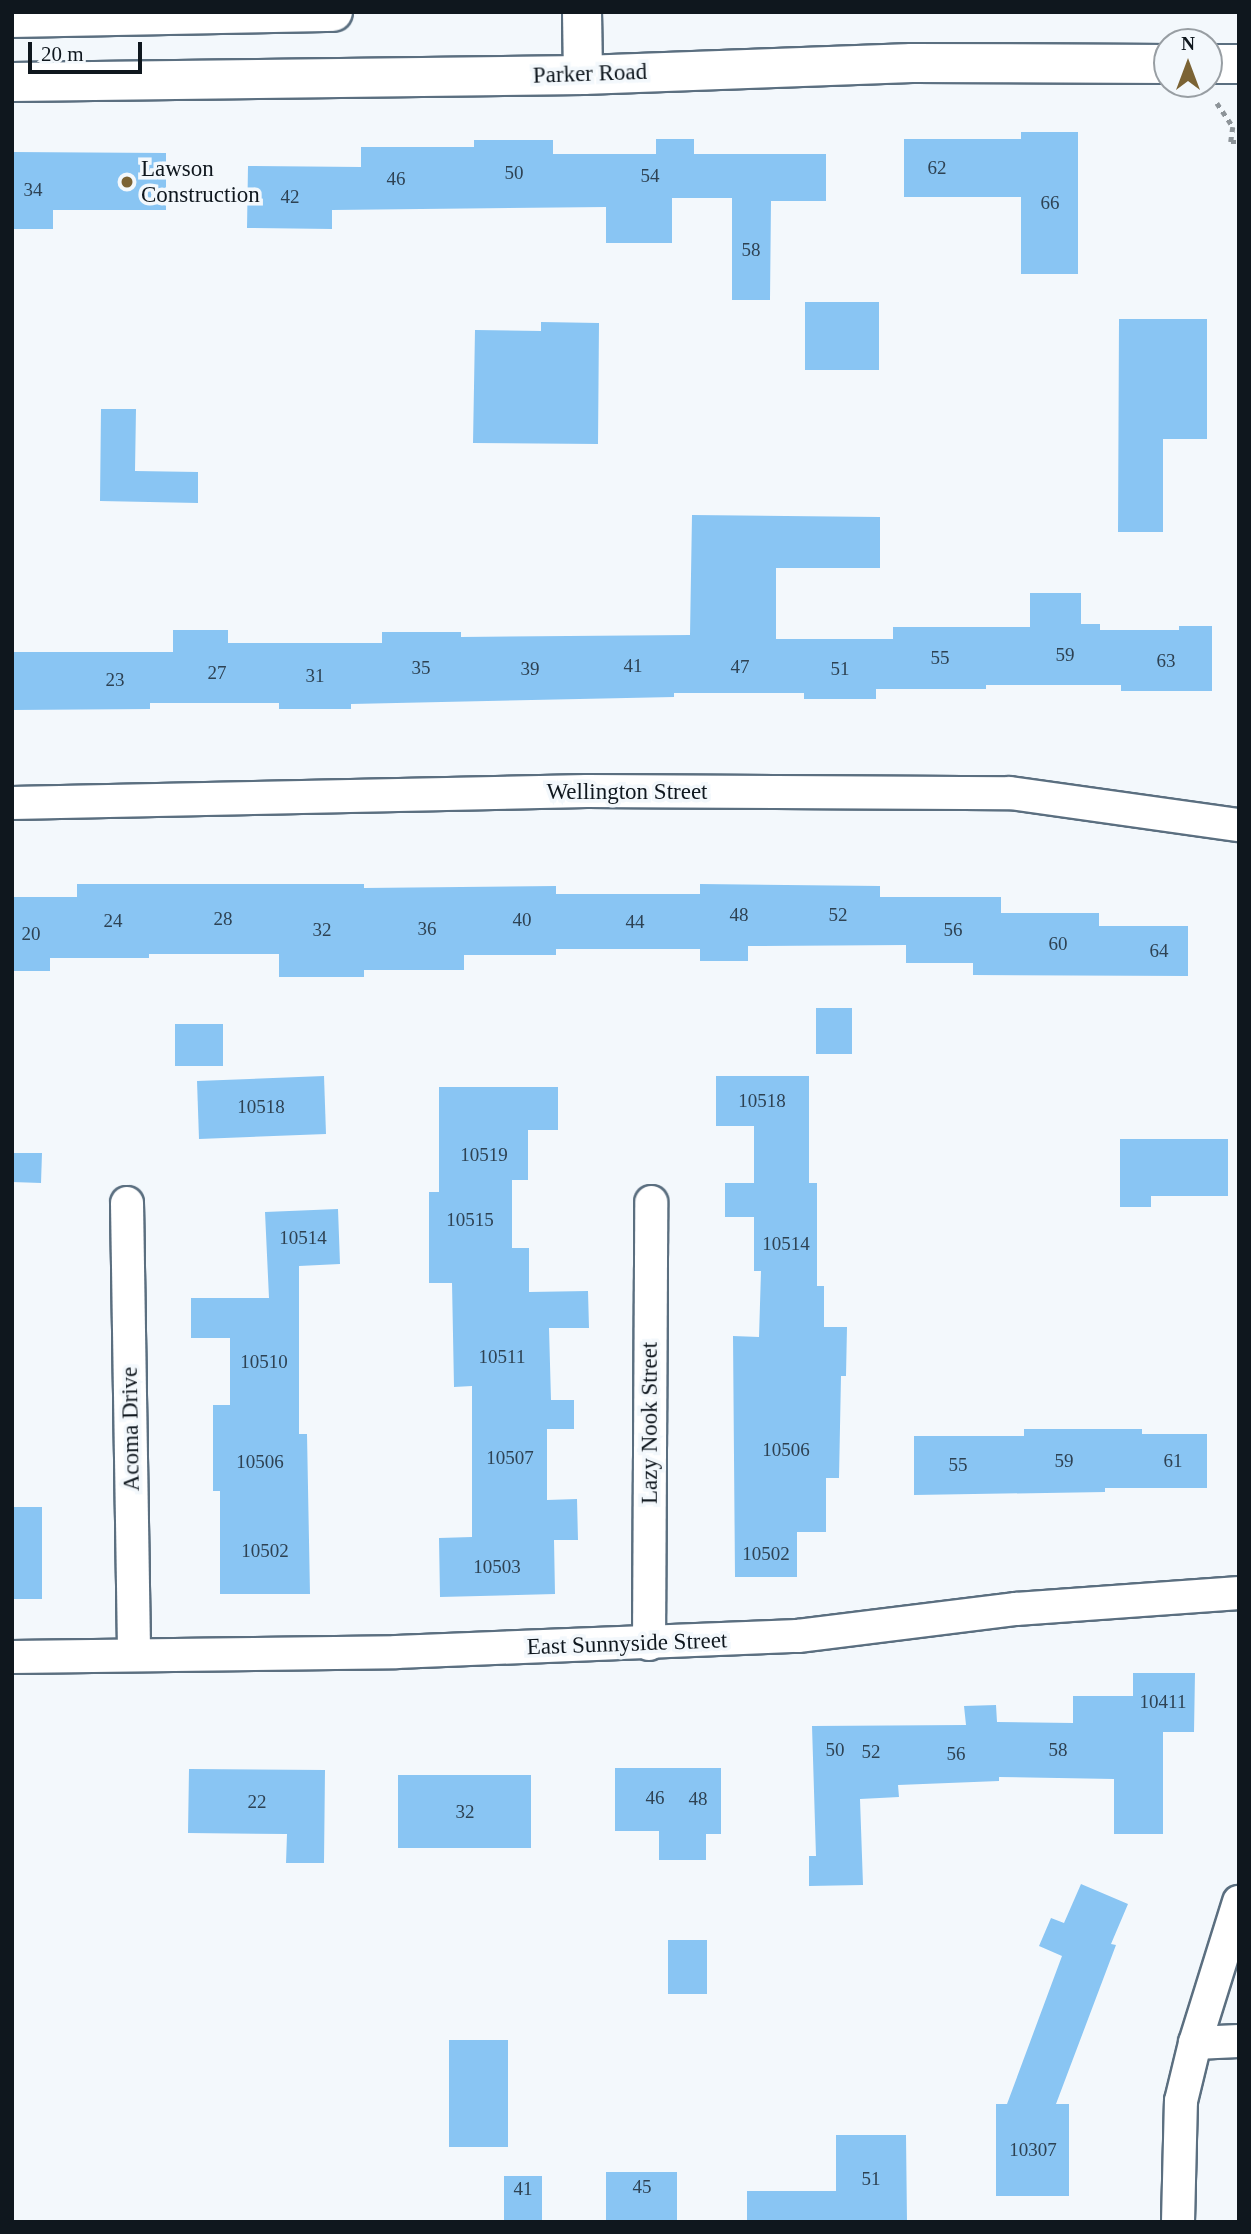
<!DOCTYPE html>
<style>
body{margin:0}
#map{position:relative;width:1251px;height:2234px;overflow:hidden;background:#f3f8fc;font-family:Georgia,serif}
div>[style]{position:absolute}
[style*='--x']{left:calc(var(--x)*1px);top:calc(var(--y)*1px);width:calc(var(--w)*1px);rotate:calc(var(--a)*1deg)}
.building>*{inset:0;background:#89c5f3}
.path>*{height:4.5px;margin-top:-2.25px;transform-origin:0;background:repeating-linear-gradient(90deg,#8d9499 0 5px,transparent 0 10px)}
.roads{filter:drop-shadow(2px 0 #5b6f80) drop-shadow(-2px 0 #5b6f80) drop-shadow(0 2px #5b6f80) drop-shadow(0 -2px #5b6f80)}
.minor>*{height:32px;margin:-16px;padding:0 16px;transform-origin:16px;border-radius:16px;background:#fff}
.secondary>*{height:38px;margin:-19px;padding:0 19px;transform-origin:19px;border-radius:19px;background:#fff}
.dots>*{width:19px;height:19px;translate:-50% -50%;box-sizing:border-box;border:4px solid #f3f8fc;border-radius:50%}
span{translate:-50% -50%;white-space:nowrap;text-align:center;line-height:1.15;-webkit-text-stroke:7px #f3f8fc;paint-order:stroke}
.number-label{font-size:19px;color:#2e4253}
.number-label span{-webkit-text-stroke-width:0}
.street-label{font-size:23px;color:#0f171e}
.poi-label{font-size:23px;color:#0f171e}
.left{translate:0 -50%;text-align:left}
.frame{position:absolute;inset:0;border:14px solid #0f171e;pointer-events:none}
.north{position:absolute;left:1153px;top:28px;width:70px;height:70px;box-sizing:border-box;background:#f3f8fc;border:2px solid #989ea3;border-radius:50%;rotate:0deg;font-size:19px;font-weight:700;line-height:28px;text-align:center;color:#0f171e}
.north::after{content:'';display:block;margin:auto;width:24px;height:32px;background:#7b6334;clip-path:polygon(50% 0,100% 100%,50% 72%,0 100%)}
.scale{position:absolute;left:28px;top:42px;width:114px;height:32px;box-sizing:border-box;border:4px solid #0f171e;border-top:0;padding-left:9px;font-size:21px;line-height:24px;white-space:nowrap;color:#0f171e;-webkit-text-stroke:5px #f3f8fc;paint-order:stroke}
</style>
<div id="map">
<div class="building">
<i style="clip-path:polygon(1021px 132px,1078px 132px,1078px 274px,1021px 274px,1021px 197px,904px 197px,904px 139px,1021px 139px)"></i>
<i style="clip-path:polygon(656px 139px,694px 139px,694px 154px,826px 154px,826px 201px,771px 201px,770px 300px,732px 300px,732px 198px,672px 198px,672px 243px,606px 243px,606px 207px,332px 210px,332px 229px,247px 228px,248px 166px,361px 167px,361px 147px,474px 147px,474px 140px,553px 140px,553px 154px,656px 154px)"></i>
<i style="clip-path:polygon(12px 152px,166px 153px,166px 210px,53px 210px,53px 229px,12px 229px)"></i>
<i style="clip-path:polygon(805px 302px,879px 302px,879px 370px,805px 370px)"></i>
<i style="clip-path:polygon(1119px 319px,1207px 319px,1207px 439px,1163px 439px,1163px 532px,1118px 532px)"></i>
<i style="clip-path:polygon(541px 322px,599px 323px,598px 444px,473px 443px,475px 330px,541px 331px)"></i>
<i style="clip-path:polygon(101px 409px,136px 409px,135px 471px,198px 472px,198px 503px,100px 501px)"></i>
<i style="clip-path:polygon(692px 515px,880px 517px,880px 568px,776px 568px,776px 639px,893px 639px,893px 627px,1030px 627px,1030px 593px,1081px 593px,1081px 624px,1100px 624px,1100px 630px,1179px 630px,1179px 626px,1212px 626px,1212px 691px,1121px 691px,1121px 685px,986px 685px,986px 689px,876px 689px,876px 699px,804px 699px,804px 693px,674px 693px,674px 697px,351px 704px,351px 709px,279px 709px,279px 703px,150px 703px,150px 709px,12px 710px,12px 652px,173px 652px,173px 630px,228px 630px,228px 643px,382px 643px,382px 632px,461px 632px,461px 637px,690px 635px)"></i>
<i style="clip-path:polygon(77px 884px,364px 884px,364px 888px,556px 886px,556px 894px,700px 894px,700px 884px,880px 886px,880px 897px,1001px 897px,1001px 913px,1099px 913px,1099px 926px,1188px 926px,1188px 976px,973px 975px,973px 963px,906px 963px,906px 945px,748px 946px,748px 961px,700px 961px,700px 949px,556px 949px,556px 955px,464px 955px,464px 970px,364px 970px,364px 977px,279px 977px,279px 954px,149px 954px,149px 958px,50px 958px,50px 971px,12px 971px,12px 897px,77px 897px)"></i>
<i style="clip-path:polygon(816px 1008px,852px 1008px,852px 1054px,816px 1054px)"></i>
<i style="clip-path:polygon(175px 1024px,223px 1024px,223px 1066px,175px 1066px)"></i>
<i style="clip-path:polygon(324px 1076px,326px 1134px,199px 1139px,197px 1081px)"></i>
<i style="clip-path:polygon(716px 1076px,809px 1076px,809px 1183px,817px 1183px,817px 1286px,824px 1286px,824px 1327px,847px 1327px,846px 1376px,841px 1376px,839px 1478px,826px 1478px,826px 1532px,797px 1532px,797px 1577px,735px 1577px,733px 1336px,759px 1337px,761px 1271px,754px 1271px,754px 1217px,725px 1217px,725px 1183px,754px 1183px,754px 1126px,716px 1126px)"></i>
<i style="clip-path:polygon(439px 1087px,558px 1087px,558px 1130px,528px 1130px,528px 1180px,512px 1180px,512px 1248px,529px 1248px,529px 1292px,588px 1291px,589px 1328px,549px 1328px,551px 1400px,574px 1400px,574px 1429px,547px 1429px,547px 1500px,577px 1499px,578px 1540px,554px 1540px,555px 1594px,440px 1597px,439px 1538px,472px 1537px,472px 1386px,454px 1387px,452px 1283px,429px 1283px,429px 1192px,439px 1192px)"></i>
<i style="clip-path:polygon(1120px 1139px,1228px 1139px,1228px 1196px,1151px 1196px,1151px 1207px,1120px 1207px)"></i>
<i style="clip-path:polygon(12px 1153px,42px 1153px,41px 1183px,12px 1182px)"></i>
<i style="clip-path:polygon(338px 1209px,340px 1264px,299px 1266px,299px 1434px,307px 1434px,310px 1594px,220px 1594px,220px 1491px,213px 1491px,213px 1405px,230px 1405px,230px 1338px,191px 1338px,191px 1298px,269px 1298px,265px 1212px)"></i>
<i style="clip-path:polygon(1024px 1429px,1142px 1429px,1142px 1434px,1207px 1434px,1207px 1488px,1105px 1488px,1105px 1492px,914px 1495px,914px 1436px,1024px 1436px)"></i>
<i style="clip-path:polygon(12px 1507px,42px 1507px,42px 1599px,12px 1599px)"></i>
<i style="clip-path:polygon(1133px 1673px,1195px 1673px,1194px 1732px,1163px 1732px,1163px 1834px,1114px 1834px,1114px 1779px,999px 1777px,999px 1781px,898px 1785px,899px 1797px,860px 1799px,863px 1885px,809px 1886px,809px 1856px,816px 1856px,812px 1726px,966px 1725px,964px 1706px,996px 1705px,997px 1722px,1073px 1723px,1073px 1696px,1133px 1696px)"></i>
<i style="clip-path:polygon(615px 1768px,721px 1768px,721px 1834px,706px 1834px,706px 1860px,659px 1860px,659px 1831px,615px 1831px)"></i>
<i style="clip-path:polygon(189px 1769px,325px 1770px,324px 1863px,286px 1863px,287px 1834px,188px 1833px)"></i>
<i style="clip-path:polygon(398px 1775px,531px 1775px,531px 1848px,398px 1848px)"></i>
<i style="clip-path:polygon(1081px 1884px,1128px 1904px,1111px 1944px,1116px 1945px,1056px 2104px,1069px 2104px,1069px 2196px,996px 2196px,996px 2104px,1007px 2104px,1062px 1956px,1039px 1946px,1051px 1918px,1064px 1923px)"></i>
<i style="clip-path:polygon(668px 1940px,707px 1940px,707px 1994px,668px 1994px)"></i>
<i style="clip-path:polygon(449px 2040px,508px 2040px,508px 2147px,449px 2147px)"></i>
<i style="clip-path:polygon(836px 2135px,906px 2135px,907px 2222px,747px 2222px,747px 2191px,836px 2191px)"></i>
<i style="clip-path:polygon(606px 2172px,677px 2172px,677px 2222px,606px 2222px)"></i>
<i style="clip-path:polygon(504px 2176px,542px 2176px,542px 2222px,504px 2222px)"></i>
</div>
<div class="path">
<i style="--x:1217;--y:103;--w:29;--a:56"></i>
<i style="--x:1233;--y:127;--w:15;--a:98"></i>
<i style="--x:1231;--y:142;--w:8;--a:0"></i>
</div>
<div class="roads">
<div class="minor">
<i style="--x:12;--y:803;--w:575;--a:-1.2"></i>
<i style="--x:587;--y:791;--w:423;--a:0.3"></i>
<i style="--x:1010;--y:793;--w:231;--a:8"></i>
<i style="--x:127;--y:1203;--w:451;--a:89.1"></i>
<i style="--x:649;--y:1644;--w:442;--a:-89.7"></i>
<i style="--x:12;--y:1657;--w:384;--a:-0.7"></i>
<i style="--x:396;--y:1652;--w:402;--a:-2.3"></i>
<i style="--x:798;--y:1636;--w:220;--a:-7.1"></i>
<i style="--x:1016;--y:1609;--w:224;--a:-4.1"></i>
<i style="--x:1195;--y:2043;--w:44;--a:-2.6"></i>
<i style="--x:1178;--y:2222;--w:121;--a:-88.6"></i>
<i style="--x:1181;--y:2101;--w:60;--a:-76.4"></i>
<i style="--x:1195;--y:2043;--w:148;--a:-72.7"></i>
</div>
<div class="secondary">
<i style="--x:582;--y:12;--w:63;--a:89.1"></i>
<i style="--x:12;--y:18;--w:321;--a:-1.1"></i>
<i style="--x:1209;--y:64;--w:30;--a:0"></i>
<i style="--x:12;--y:82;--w:571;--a:-0.7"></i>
<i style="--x:583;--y:75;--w:329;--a:-2.1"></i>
<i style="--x:912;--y:63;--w:255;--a:0.2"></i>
</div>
</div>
<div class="dots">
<i style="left:127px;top:182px;background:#7b6334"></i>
</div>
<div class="number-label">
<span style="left:937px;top:168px">62</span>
<span style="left:514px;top:173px">50</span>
<span style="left:650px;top:176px">54</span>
<span style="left:396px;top:179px">46</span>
<span style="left:33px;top:190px">34</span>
<span style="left:290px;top:197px">42</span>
<span style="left:1050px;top:203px">66</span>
<span style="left:751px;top:250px">58</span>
<span style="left:1065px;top:655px">59</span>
<span style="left:940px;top:658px">55</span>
<span style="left:1166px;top:661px">63</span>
<span style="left:633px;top:666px">41</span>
<span style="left:740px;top:667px">47</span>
<span style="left:421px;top:668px">35</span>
<span style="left:530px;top:669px">39</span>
<span style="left:840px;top:669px">51</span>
<span style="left:217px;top:673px">27</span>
<span style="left:315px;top:676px">31</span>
<span style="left:115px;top:680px">23</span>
<span style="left:739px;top:915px">48</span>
<span style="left:838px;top:915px">52</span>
<span style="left:223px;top:919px">28</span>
<span style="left:522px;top:920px">40</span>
<span style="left:113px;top:921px">24</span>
<span style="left:635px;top:922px">44</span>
<span style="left:427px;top:929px">36</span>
<span style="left:322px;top:930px">32</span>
<span style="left:953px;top:930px">56</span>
<span style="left:31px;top:934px">20</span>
<span style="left:1058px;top:944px">60</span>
<span style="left:1159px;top:951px">64</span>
<span style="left:762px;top:1101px">10518</span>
<span style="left:261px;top:1107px">10518</span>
<span style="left:484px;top:1155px">10519</span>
<span style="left:470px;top:1220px">10515</span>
<span style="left:303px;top:1238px">10514</span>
<span style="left:786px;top:1244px">10514</span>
<span style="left:502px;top:1357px">10511</span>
<span style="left:264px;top:1362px">10510</span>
<span style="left:786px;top:1450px">10506</span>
<span style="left:510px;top:1458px">10507</span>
<span style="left:1064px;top:1461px">59</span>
<span style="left:1173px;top:1461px">61</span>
<span style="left:260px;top:1462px">10506</span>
<span style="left:958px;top:1465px">55</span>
<span style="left:265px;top:1551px">10502</span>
<span style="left:766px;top:1554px">10502</span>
<span style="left:497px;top:1567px">10503</span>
<span style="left:1163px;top:1702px">10411</span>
<span style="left:835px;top:1750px">50</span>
<span style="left:1058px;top:1750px">58</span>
<span style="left:871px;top:1752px">52</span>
<span style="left:956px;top:1754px">56</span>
<span style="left:655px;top:1798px">46</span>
<span style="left:698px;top:1799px">48</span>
<span style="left:257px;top:1802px">22</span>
<span style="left:465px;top:1812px">32</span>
<span style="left:1033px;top:2150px">10307</span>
<span style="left:871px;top:2179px">51</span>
<span style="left:642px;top:2187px">45</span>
<span style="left:523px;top:2189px">41</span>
</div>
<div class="street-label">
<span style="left:590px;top:74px;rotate:-2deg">Parker Road</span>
<span style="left:627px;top:792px">Wellington Street</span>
<span style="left:650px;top:1423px;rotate:-90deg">Lazy Nook Street</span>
<span style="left:131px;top:1429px;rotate:-91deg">Acoma Drive</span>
<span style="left:627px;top:1644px;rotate:-2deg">East Sunnyside Street</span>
</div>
<div class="poi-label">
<span class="left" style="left:141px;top:182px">Lawson<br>Construction</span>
</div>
<div class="frame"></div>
<div class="north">N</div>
<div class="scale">20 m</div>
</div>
